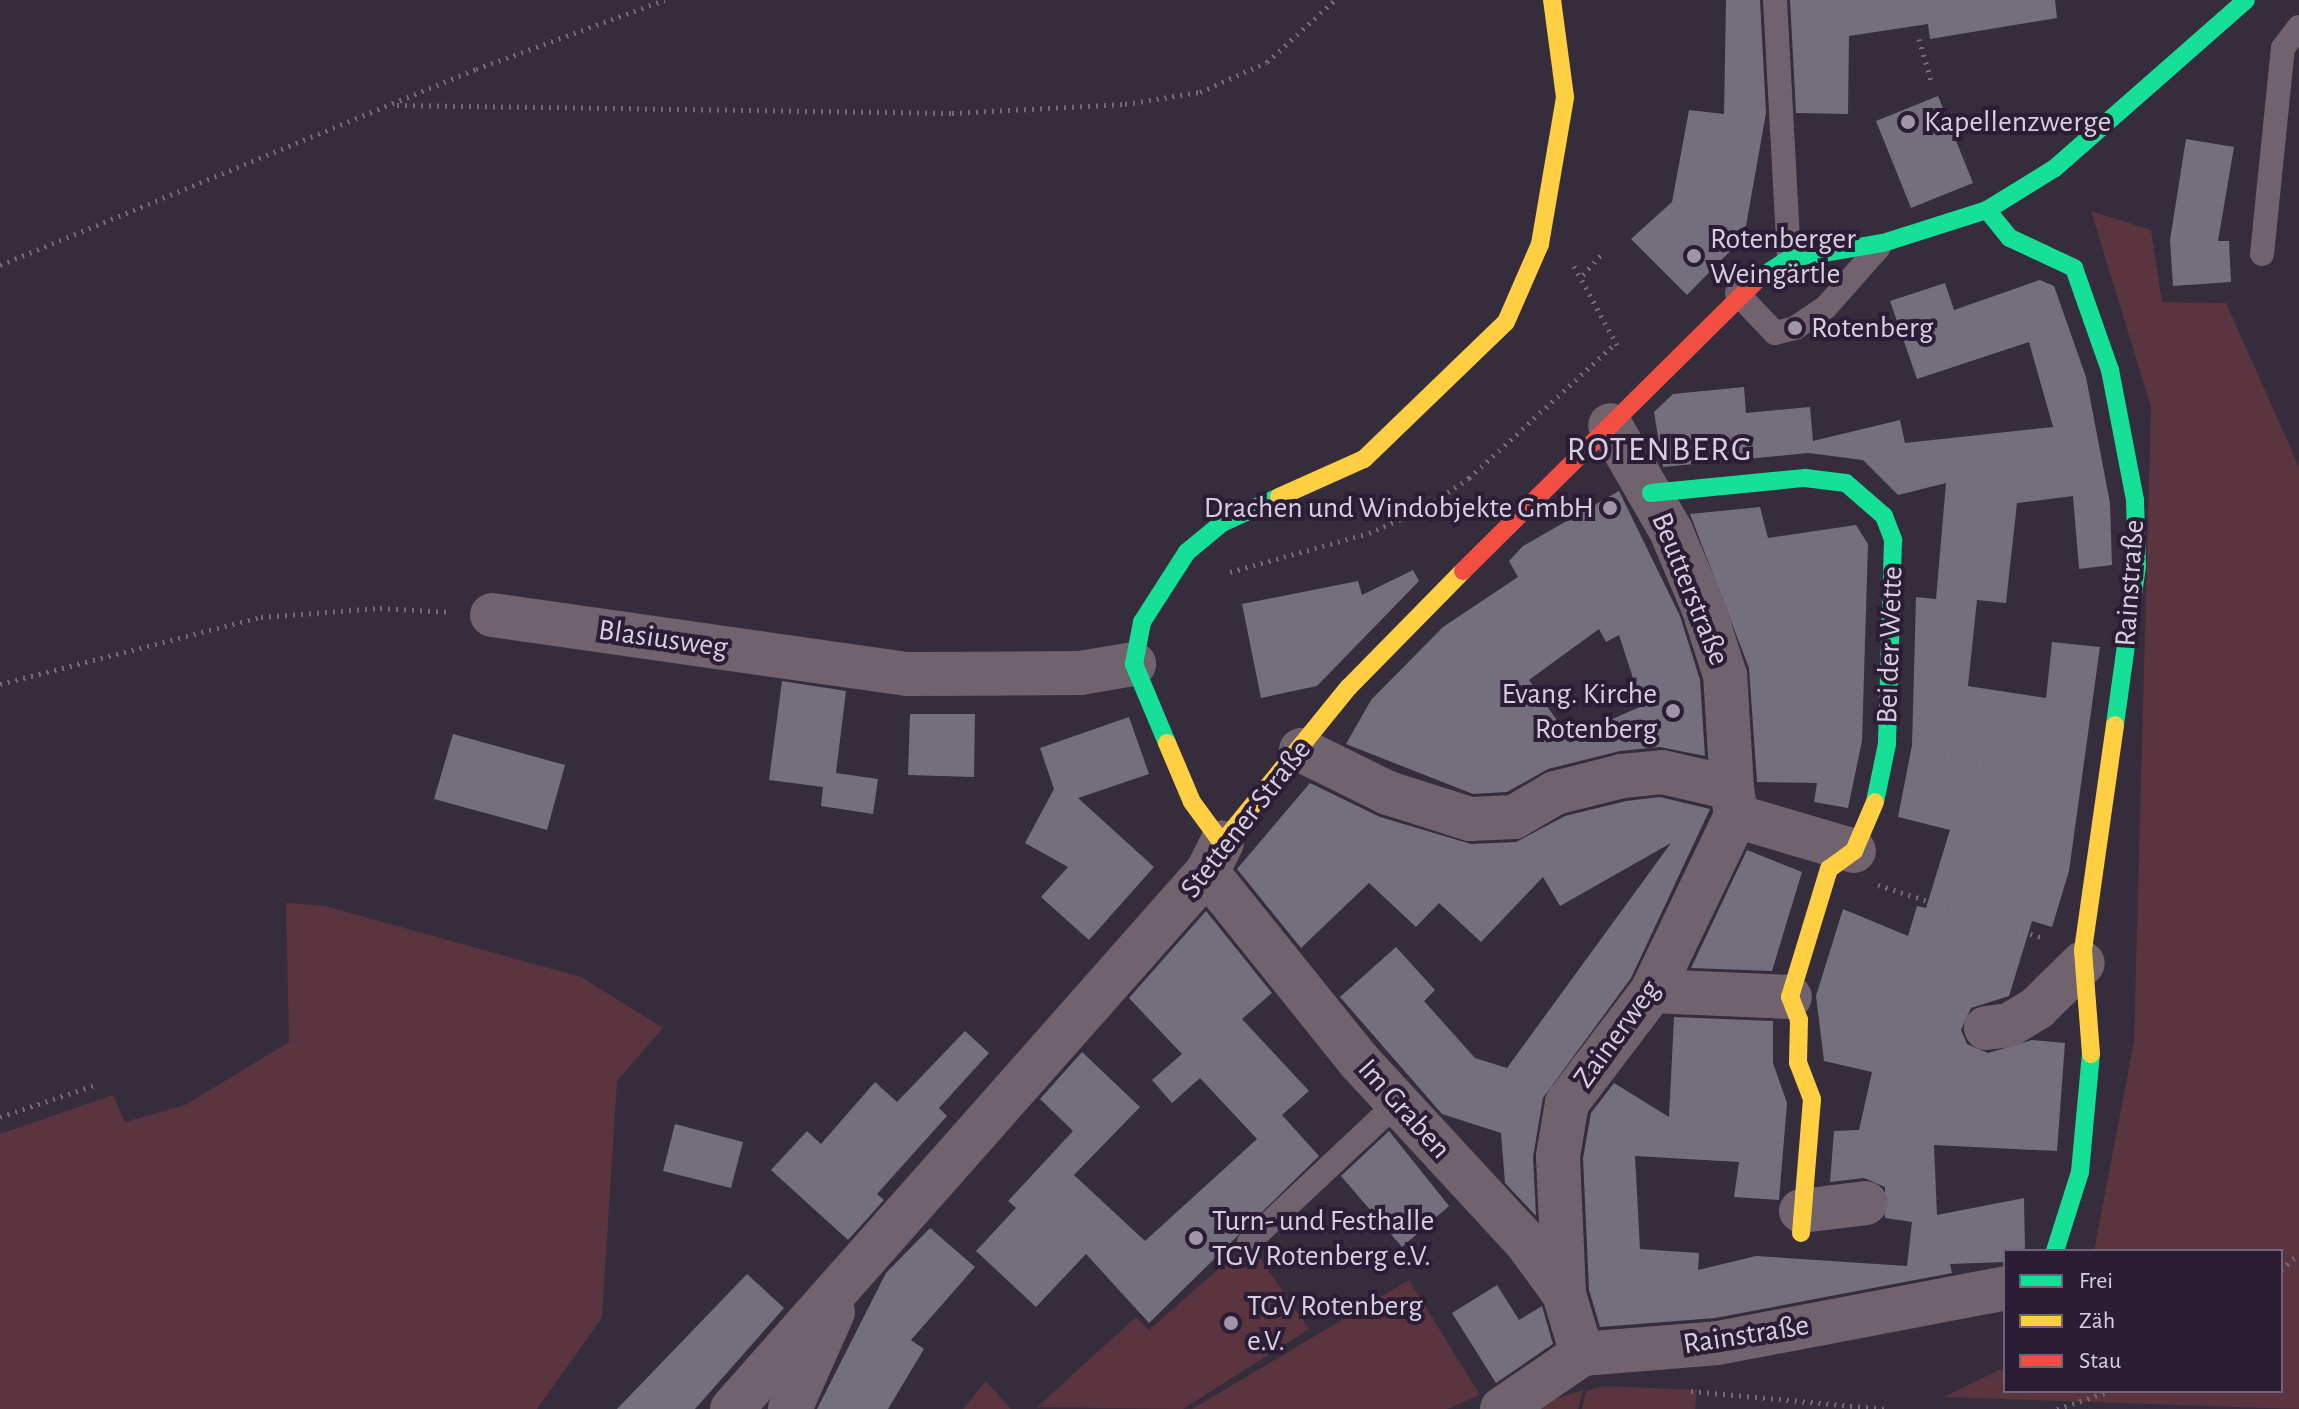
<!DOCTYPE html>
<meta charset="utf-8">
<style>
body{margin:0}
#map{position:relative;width:2299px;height:1409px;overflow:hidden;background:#352d3b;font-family:"Alegreya Sans",sans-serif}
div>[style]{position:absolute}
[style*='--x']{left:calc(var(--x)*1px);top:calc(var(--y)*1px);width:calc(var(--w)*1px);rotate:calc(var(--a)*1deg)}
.green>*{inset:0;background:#5a343f}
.building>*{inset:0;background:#736f7c}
.path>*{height:5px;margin-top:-2.5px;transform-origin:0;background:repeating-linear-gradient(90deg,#756b75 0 2px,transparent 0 8px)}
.lane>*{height:24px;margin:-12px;padding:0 12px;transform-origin:12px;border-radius:12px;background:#70636e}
.street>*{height:44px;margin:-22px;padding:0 22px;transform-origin:22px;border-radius:22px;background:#70636e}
.fast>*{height:18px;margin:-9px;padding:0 9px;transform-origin:9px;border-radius:9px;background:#16e098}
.slow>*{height:18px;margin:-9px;padding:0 9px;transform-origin:9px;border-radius:9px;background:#ffcf43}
.jam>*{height:18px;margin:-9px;padding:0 9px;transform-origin:9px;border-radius:9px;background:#f24e42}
.dots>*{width:22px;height:22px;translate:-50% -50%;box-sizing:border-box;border:4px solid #2c1d36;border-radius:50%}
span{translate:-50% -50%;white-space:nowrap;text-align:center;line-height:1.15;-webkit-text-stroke:8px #2c1d36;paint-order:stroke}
.poi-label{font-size:30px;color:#d7cedf}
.left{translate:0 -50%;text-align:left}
.right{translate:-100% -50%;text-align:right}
.street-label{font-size:30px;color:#d7cedf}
.quarter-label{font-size:34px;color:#d7cedf;letter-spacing:2px}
.legend{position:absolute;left:2003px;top:1249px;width:280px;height:144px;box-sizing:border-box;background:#2c1d36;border:2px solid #70647a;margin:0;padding:10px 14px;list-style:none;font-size:24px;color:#d7cedf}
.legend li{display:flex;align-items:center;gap:16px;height:40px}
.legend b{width:40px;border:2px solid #70647a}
</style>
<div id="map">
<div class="green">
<i style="clip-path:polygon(2091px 211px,2151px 230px,2162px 302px,2226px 303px,2299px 467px,2299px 1409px,1944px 1397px,2005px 1367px,2005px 1391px,2281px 1391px,2281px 1251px,2094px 1251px,2134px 1041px,2151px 407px)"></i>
<i style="clip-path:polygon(286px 903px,325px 906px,581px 977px,663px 1028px,617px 1081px,602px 1318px,537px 1409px,0 1409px,0 1134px,113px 1095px,125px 1122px,185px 1105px,289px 1042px)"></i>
<i style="clip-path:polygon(1249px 1242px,1309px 1329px,1183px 1409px,1037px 1407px,1136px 1317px,1149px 1330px)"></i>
<i style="clip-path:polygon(1409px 1280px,1480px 1395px,1447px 1409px,1192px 1409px)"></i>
<i style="clip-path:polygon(986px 1381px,1011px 1409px,963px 1409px)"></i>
<i style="clip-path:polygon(1604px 1386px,1697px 1390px,1695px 1409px,1582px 1409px,1586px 1391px)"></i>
<i style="clip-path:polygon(1583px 1390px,1578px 1409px,1524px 1409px)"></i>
</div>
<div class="building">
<i style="clip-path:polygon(1726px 0,1760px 0,1766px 113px,1744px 237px,1687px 295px,1631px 239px,1672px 202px,1689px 110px,1724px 114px)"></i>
<i style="clip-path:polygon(1790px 0,2055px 0,2057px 18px,1930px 39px,1928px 24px,1849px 36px,1848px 114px,1796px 113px)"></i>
<i style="clip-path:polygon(1938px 96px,1973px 183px,1911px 208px,1876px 121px)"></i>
<i style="clip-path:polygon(2186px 139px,2234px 147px,2218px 241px,2229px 241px,2231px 282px,2173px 286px,2170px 240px)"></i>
<i style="clip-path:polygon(2040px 280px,2054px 286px,2086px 377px,2110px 503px,2112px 565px,2079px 569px,2073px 496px,2017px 503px,2006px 603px,1977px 600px,1968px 686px,2046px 698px,2052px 642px,2100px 647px,2069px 871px,2052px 927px,2032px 921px,2009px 996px,1971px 1008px,1961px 1030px,1967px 1044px,1988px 1053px,2032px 1040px,2065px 1043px,2057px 1151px,1934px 1145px,1937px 1215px,2024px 1198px,2025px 1251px,2005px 1251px,2005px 1262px,1950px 1264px,1952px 1273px,1715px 1318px,1600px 1327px,1589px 1290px,1583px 1158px,1591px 1113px,1614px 1083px,1669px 1117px,1674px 1017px,1773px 1021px,1773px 1063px,1787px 1103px,1779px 1200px,1734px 1197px,1739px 1162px,1635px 1156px,1640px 1249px,1699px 1253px,1698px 1270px,1756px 1256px,1907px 1266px,1912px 1222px,1885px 1218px,1885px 1187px,1864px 1178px,1830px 1182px,1834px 1131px,1859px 1130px,1872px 1072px,1824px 1061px,1816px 996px,1843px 909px,1908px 936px,1917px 906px,1926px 908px,1950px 830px,1898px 817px,1912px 745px,1916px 597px,1936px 599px,1946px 483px,1898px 495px,1863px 460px,1808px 453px,1663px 467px,1654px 412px,1673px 394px,1744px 387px,1746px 413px,1810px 407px,1813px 441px,1900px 420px,1905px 443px,2053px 427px,2029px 342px,1917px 379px,1890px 301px,1945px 283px,1954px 310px)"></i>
<i style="clip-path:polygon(evenodd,1619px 491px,1680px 616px,1700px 680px,1705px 756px,1660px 747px,1620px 751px,1548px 769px,1507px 792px,1473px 794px,1346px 744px,1371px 700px,1443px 627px,1518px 577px,1509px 561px,1523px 546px,1619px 491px,1599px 629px,1606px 642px,1619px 635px,1642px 706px,1569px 738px,1529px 680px,1599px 629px)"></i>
<i style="clip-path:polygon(1760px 507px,1768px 538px,1856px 525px,1868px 544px,1862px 741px,1848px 808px,1814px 802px,1817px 783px,1757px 782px,1749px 668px,1690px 514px)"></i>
<i style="clip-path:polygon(1413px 570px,1419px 581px,1317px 686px,1261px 698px,1242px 604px,1358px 581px,1362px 595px)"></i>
<i style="clip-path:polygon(782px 681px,846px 691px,836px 773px,878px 779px,873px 814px,821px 806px,823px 787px,769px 780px)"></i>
<i style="clip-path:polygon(910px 714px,975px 714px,974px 777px,908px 775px)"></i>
<i style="clip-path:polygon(1129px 717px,1149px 774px,1078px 798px,1154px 867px,1089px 940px,1041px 897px,1068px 867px,1025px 843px,1054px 789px,1040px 748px)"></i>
<i style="clip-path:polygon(453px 734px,565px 765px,547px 830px,434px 799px)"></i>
<i style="clip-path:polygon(1310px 783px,1380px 817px,1471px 844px,1516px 842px,1565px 816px,1626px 801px,1660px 797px,1710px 809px,1631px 978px,1543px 1098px,1533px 1157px,1536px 1216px,1505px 1183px,1501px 1133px,1442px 1114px,1340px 997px,1396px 947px,1435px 990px,1424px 1001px,1475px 1058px,1507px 1068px,1671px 843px,1560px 906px,1543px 877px,1481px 942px,1439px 903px,1416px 927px,1369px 883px,1301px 948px,1237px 869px)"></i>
<i style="clip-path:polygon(1747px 850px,1802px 872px,1772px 971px,1691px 968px)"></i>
<i style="clip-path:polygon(1206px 911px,1272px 993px,1242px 1019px,1309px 1091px,1282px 1115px,1319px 1156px,1149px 1323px,1086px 1254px,1036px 1307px,976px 1251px,1016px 1208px,1008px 1201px,1073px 1131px,1040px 1099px,1082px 1052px,1140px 1107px,1074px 1175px,1145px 1241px,1257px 1139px,1200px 1078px,1172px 1103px,1152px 1080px,1182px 1054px,1129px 998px)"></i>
<i style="clip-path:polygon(965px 1031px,989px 1053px,939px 1108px,947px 1116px,877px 1194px,884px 1200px,848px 1240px,771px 1170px,807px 1131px,821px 1144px,875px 1082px,897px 1102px)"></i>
<i style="clip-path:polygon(675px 1124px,743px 1142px,731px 1188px,663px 1171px)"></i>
<i style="clip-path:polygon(1389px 1131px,1449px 1206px,1402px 1247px,1341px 1176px)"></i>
<i style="clip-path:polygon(930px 1228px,975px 1267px,911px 1340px,924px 1349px,888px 1409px,817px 1409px,886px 1273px)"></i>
<i style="clip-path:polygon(747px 1274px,784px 1308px,695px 1409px,617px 1409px)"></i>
<i style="clip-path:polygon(1497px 1285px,1519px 1320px,1542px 1306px,1553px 1344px,1496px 1383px,1452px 1313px)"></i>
</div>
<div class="path">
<i style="--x:1919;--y:39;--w:47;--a:73.9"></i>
<i style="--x:397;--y:105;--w:555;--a:0.83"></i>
<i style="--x:952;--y:113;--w:173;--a:-3"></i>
<i style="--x:1125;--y:104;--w:76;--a:-9.1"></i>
<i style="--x:1200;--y:92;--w:73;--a:-24.1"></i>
<i style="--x:1267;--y:62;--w:92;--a:-42.4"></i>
<i style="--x:0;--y:265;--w:515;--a:-22.38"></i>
<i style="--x:476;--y:69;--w:201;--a:-20.1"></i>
<i style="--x:1574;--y:266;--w:90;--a:61.4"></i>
<i style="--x:1583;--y:275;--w:28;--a:-48"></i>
<i style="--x:1230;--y:572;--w:144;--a:-15.7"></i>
<i style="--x:1369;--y:533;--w:57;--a:-23.9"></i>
<i style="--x:1421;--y:510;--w:58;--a:-33.7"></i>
<i style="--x:1469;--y:478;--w:200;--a:-42.6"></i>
<i style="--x:0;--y:684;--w:269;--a:-14.4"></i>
<i style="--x:261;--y:617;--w:119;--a:-4.3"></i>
<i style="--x:380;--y:608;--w:71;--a:3.2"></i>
<i style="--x:1928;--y:752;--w:63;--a:11.8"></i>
<i style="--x:1878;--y:885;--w:174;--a:17.7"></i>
<i style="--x:0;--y:1117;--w:103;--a:-18.6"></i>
<i style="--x:2281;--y:1270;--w:24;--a:-42"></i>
<i style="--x:1691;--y:1391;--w:195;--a:5.3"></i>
<i style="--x:2057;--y:1409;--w:56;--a:-18.8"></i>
</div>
<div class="lane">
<i style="--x:1775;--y:0;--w:259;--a:86.9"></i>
<i style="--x:2262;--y:254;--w:207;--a:-84.2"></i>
<i style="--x:2283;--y:48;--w:26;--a:-53"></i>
<i style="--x:1737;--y:293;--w:55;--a:46.5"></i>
<i style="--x:1775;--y:333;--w:21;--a:-14"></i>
<i style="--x:1795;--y:328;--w:37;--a:-34"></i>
<i style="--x:1826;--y:307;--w:80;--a:-48.5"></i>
<i style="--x:1249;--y:1242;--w:203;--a:-43.2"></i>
</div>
<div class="street">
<i style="--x:492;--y:615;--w:419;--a:8.1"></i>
<i style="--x:907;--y:674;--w:173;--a:-0.3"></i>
<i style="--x:1080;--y:673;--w:55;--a:-9.5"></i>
<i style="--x:1301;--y:750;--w:97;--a:26.3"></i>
<i style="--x:1388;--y:793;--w:86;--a:17.6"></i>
<i style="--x:1470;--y:819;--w:44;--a:-2.6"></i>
<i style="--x:1514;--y:817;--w:48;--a:-30.3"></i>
<i style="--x:1555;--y:793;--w:69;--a:-14.2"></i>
<i style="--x:1622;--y:776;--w:40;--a:-5.7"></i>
<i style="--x:1662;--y:772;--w:72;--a:12.9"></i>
<i style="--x:1732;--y:788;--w:113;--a:-93.5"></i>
<i style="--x:1725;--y:675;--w:71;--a:-107.9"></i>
<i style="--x:1703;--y:607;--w:82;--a:-112.8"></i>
<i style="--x:1671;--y:531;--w:122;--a:-119.9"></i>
<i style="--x:1736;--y:816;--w:123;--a:16.5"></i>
<i style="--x:1207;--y:872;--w:243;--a:51.2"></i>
<i style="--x:1359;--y:1061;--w:246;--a:47.3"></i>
<i style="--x:1526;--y:1242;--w:64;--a:53.8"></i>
<i style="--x:1564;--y:1294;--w:63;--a:73.3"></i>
<i style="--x:1652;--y:991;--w:138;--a:2.5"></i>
<i style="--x:1986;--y:1028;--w:23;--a:-7"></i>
<i style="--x:2009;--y:1025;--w:33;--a:-31"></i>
<i style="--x:2037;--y:1008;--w:64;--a:-44.4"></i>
<i style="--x:1801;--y:1211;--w:65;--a:-7"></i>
<i style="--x:1564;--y:1294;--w:138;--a:-92.5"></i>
<i style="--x:1558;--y:1156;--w:54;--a:-80.4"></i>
<i style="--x:1567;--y:1103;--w:141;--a:-52.8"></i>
<i style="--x:1652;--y:991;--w:194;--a:-64.4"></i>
<i style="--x:1736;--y:816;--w:28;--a:-98"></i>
<i style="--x:732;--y:1409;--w:717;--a:-48.51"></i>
<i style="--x:1207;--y:872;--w:33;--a:-63"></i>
<i style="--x:790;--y:1409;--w:106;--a:-66.1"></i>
<i style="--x:1502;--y:1409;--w:97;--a:-34.5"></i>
<i style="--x:1582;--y:1354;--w:136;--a:-4.6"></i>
<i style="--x:1718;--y:1343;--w:292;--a:-10.8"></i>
</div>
<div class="fast">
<i style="--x:1987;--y:210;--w:36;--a:51"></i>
<i style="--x:2010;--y:238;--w:71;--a:25.1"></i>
<i style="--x:2074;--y:268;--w:108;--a:70.6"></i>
<i style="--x:2110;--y:370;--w:132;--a:79.1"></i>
<i style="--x:2135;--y:500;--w:66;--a:88.3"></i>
<i style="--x:2137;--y:566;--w:161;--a:97.9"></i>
<i style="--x:1758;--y:279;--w:37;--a:-33"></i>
<i style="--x:1789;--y:259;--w:95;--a:-9.7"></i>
<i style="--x:1883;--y:243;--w:109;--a:-17.6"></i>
<i style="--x:1987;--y:210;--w:80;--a:-31.7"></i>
<i style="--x:2055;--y:168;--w:254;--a:-41.3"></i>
<i style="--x:1651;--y:493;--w:155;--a:-5.6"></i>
<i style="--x:1805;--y:478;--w:41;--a:7"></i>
<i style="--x:1846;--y:483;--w:50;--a:41"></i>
<i style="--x:1884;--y:516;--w:26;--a:69"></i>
<i style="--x:1893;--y:540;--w:204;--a:91.7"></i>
<i style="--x:1887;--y:744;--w:59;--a:101.7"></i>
<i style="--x:1167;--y:743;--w:86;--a:-112.7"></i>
<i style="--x:1134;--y:664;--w:43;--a:-79.2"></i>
<i style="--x:1142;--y:622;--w:83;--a:-57.3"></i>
<i style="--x:1187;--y:552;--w:45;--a:-39.6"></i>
<i style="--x:1222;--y:523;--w:63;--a:-24.5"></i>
<i style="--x:2055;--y:1251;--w:83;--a:-72.4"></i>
<i style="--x:2080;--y:1172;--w:119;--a:-84.7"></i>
</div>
<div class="slow">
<i style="--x:1279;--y:497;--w:93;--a:-24.1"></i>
<i style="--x:1364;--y:459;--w:197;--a:-44"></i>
<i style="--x:1506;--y:322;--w:85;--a:-66.4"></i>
<i style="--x:1540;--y:244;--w:149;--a:-80.3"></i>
<i style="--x:1565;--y:97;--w:98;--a:-97.6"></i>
<i style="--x:1167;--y:743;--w:64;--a:67"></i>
<i style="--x:1192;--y:802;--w:51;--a:53.8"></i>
<i style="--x:1222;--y:843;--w:201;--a:-50.9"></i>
<i style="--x:1349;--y:687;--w:163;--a:-45.5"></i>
<i style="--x:2091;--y:1054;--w:104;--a:-94.4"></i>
<i style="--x:2083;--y:950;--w:227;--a:-81.9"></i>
<i style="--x:1801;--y:1233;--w:134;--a:-85.3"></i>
<i style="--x:1812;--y:1099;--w:39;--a:-111"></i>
<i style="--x:1798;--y:1063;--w:43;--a:-88.7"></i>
<i style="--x:1799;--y:1020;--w:25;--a:-111"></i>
<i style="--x:1790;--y:997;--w:134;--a:-73.1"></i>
<i style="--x:1829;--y:869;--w:31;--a:-36"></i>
<i style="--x:1854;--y:851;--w:53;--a:-66.8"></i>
</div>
<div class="jam">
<i style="--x:1463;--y:571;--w:415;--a:-44.7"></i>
</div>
<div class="dots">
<i style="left:1908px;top:122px;background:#9e96a6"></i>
<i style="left:1694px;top:256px;background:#9e96a6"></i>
<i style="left:1795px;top:328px;background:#9e96a6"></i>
<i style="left:1610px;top:508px;background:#9e96a6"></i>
<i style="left:1673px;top:711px;background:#9e96a6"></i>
<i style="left:1196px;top:1238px;background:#9e96a6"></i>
<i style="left:1231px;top:1323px;background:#9e96a6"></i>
</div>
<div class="poi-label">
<span class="left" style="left:1924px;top:122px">Kapellenzwerge</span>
<span class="left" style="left:1710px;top:256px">Rotenberger<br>Weingärtle</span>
<span class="left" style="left:1811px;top:328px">Rotenberg</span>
<span class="right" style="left:1594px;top:508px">Drachen und Windobjekte GmbH</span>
<span class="right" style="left:1657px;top:711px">Evang. Kirche<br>Rotenberg</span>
<span class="left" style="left:1212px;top:1238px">Turn- und Festhalle<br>TGV Rotenberg e.V.</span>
<span class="left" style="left:1247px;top:1323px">TGV Rotenberg<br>e.V.</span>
</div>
<div class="street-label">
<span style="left:2130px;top:583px;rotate:-86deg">Rainstraße</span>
<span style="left:1690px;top:589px;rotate:68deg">Beutterstraße</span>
<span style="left:663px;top:639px;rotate:8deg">Blasiusweg</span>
<span style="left:1890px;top:645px;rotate:-88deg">Bei der Wette</span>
<span style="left:1246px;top:819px;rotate:-52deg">Stettener Straße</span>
<span style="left:1617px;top:1034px;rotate:-54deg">Zainerweg</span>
<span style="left:1404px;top:1109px;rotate:48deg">Im Graben</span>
<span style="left:1746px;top:1335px;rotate:-9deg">Rainstraße</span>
</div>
<div class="quarter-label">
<span style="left:1660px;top:451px">ROTENBERG</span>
</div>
<ul class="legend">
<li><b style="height:10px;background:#16e098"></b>Frei</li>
<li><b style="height:10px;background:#ffcf43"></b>Zäh</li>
<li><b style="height:10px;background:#f24e42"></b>Stau</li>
</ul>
</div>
